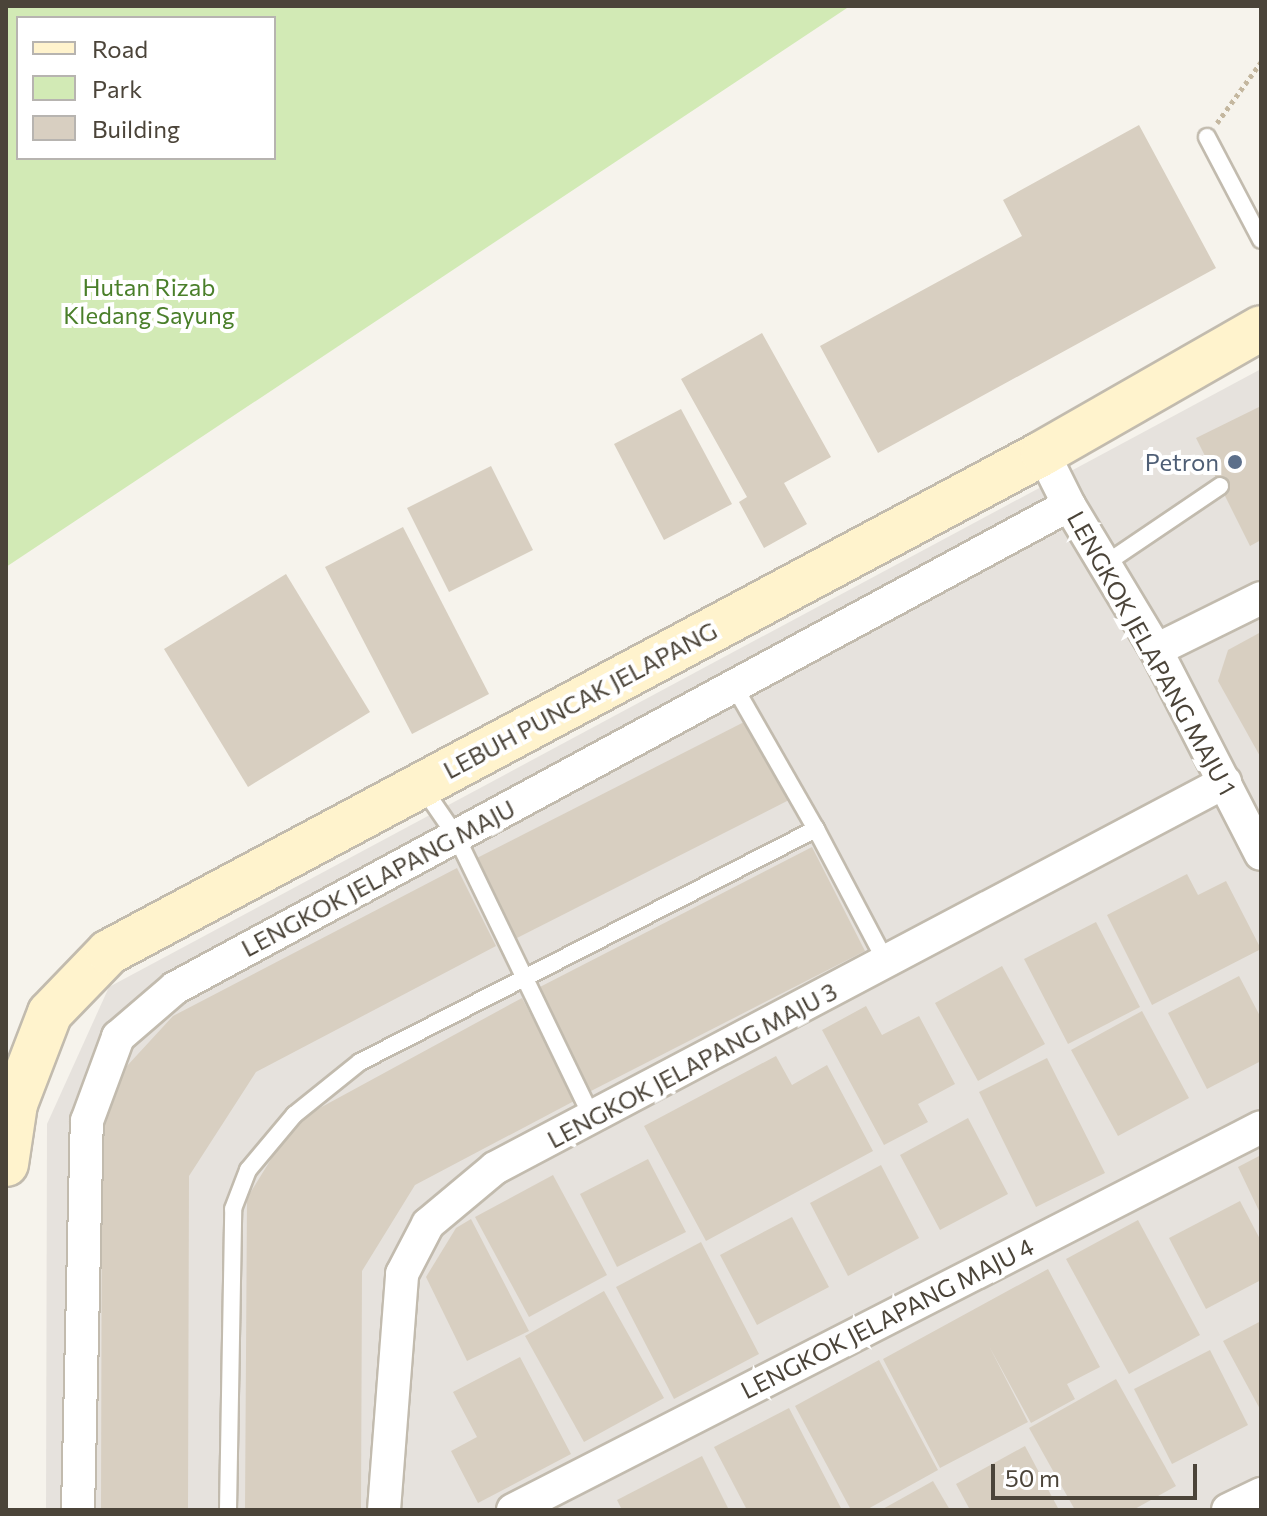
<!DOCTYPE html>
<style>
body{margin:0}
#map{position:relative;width:1267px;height:1516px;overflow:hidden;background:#f6f3ec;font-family:Commissioner,sans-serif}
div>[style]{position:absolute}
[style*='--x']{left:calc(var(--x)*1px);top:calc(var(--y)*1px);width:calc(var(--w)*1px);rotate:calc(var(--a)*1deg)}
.industrial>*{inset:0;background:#e6e2dd}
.green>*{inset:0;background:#d2eab5}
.building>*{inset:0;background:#d8cfc1}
.path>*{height:5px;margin-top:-2.5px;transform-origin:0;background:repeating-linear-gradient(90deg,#c4b79f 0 4px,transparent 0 8px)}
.roads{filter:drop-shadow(2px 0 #c2bbae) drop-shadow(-2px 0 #c2bbae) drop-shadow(0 2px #c2bbae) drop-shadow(0 -2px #c2bbae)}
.lane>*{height:16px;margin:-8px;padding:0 8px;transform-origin:8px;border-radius:8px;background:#fff}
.street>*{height:32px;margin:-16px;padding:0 16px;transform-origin:16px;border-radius:16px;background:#fff}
.secondary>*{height:44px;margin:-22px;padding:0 22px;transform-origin:22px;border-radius:22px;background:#fff3cd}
.dots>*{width:22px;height:22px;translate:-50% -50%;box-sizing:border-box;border:4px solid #fff;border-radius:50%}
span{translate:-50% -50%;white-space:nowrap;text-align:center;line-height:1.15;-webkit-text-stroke:8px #fff;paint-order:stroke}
.park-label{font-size:24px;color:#4a7f2a}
.service-label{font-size:24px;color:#4e5e75}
.right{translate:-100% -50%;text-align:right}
.street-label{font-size:24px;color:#4b4439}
.frame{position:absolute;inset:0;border:8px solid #4b4439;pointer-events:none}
.legend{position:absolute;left:16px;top:16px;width:260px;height:144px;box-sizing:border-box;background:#fff;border:2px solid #b7b4b0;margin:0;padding:10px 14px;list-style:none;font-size:24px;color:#4b4439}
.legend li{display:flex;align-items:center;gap:16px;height:40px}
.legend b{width:40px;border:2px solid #b7b4b0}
.scale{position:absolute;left:991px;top:1464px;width:206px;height:36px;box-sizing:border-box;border:4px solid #4b4439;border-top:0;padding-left:10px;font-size:24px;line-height:28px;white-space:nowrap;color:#4b4439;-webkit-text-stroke:6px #fff;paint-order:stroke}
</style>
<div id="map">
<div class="industrial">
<i style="clip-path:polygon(1261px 369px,1261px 1510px,46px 1510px,47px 1124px,109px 987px)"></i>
</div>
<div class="green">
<i style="clip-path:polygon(evenodd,6px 6px,850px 6px,6px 567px,6px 6px,18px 18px,274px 18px,274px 158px,18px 158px,18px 18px)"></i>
</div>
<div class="building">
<i style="clip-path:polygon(1139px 125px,1216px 268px,878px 453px,820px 346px,1022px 236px,1003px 200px)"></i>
<i style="clip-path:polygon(762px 333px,831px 457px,784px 483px,807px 524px,764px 548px,739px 502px,747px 497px,681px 379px)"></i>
<i style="clip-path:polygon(1261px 406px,1261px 540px,1250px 546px,1196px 438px)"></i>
<i style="clip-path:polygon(681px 409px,732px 504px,664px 540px,614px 444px)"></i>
<i style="clip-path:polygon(491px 466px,533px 550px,449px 592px,407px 508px)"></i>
<i style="clip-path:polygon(403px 527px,489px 694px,412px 734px,325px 567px)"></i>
<i style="clip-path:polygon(286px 574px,370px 712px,248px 787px,164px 649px)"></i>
<i style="clip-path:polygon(1261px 632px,1261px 758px,1218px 681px,1228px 650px)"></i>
<i style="clip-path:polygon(748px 720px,789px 800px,513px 940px,473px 860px)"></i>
<i style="clip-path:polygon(812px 847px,865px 951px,589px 1092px,536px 989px)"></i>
<i style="clip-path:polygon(457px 868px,496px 946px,256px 1072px,189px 1176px,188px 1510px,101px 1510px,102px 1131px,126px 1067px,173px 1016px)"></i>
<i style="clip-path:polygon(1187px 874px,1198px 895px,1226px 881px,1261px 949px,1152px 1005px,1107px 915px)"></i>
<i style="clip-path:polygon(1096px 922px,1140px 1007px,1068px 1044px,1024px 959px)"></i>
<i style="clip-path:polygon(1002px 966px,1045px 1044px,978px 1081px,935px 1003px)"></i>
<i style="clip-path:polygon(1239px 976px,1261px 1018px,1261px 1061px,1207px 1089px,1168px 1013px)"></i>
<i style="clip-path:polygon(522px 998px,576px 1100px,415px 1185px,362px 1271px,361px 1510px,245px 1510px,247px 1198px,294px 1122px)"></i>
<i style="clip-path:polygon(866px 1006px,882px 1035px,919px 1016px,955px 1084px,918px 1104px,928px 1122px,884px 1145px,822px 1030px)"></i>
<i style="clip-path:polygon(1142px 1011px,1189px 1098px,1118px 1136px,1071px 1050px)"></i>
<i style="clip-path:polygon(776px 1056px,792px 1085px,827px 1065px,873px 1151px,706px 1241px,644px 1126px)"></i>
<i style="clip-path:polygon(1047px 1058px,1105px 1173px,1036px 1207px,979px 1092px)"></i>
<i style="clip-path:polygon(968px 1118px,1008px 1194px,940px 1230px,900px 1155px)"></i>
<i style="clip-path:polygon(1261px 1155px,1261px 1215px,1238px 1167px)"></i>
<i style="clip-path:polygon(648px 1159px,686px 1232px,617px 1267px,580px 1194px)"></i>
<i style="clip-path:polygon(881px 1165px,919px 1238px,848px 1276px,810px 1203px)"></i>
<i style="clip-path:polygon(553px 1175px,607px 1275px,529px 1317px,475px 1217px)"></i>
<i style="clip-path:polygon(1240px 1201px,1261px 1241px,1261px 1280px,1206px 1309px,1169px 1238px)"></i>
<i style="clip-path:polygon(792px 1217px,829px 1287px,757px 1325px,720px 1255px)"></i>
<i style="clip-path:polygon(471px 1219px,529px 1331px,467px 1361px,426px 1277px,456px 1228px)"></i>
<i style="clip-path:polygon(1138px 1220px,1200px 1335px,1129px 1374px,1066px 1259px)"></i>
<i style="clip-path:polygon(701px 1242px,759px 1354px,674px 1399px,616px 1287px)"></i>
<i style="clip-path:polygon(1048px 1269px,1100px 1367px,1067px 1384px,1075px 1399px,1031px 1423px,989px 1346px,1028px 1422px,940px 1468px,883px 1359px)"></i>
<i style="clip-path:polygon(604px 1291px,664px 1398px,584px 1442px,525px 1336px)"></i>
<i style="clip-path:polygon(1261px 1321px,1261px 1411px,1223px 1341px)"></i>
<i style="clip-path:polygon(1210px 1350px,1248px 1425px,1172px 1464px,1134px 1389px)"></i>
<i style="clip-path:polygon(520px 1357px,571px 1454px,478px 1503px,451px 1451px,477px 1437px,453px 1392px)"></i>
<i style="clip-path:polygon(879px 1360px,938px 1470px,866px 1510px,851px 1510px,795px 1406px)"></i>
<i style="clip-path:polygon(1116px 1379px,1176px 1486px,1133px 1510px,1075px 1510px,1029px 1428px)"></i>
<i style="clip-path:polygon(789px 1408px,842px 1510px,747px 1510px,714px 1447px)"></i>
<i style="clip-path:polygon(1025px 1446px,1059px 1510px,970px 1510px,956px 1484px)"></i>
<i style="clip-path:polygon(702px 1456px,729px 1510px,622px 1510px,617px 1500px)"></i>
<i style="clip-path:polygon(933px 1481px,950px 1510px,881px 1510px)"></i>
</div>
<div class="path">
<i style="--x:1217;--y:123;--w:75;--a:-54.2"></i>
</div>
<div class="roads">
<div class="lane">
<i style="--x:1207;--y:137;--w:116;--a:62.3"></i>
<i style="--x:1105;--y:564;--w:139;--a:-34.1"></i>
<i style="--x:734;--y:686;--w:165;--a:60.2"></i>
<i style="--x:816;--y:829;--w:150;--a:62.2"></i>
<i style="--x:423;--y:788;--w:58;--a:55.5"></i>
<i style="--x:456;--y:836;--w:312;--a:64.2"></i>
<i style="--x:228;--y:1510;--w:301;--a:-89"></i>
<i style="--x:233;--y:1209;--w:42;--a:-69"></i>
<i style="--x:248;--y:1170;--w:72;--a:-50.1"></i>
<i style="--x:294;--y:1115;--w:85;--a:-38.8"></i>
<i style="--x:360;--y:1062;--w:512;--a:-27.07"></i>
</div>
<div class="street">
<i style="--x:1043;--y:453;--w:58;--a:63.4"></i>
<i style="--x:1069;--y:505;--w:169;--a:59"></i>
<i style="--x:1156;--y:650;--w:229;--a:62.8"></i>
<i style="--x:1156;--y:650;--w:117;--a:-26.3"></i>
<i style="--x:78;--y:1510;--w:389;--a:-88.7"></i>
<i style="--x:87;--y:1121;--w:90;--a:-69.7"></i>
<i style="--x:118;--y:1037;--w:75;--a:-40.7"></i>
<i style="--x:175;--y:988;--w:1016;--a:-28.38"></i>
<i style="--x:384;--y:1510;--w:237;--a:-85.6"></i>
<i style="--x:402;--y:1274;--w:56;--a:-62.5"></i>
<i style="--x:428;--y:1224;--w:87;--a:-39.9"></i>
<i style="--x:495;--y:1168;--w:826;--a:-27.87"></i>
<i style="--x:513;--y:1510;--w:840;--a:-27.11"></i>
<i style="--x:1228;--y:1510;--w:37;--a:-26"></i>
</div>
<div class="secondary">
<i style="--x:6;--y:1164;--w:61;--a:-81.5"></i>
<i style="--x:15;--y:1104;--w:97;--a:-69"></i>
<i style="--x:50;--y:1013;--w:85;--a:-46"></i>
<i style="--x:109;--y:952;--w:1059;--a:-28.11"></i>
<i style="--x:1043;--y:453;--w:251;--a:-29.8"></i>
</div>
</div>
<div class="dots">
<i style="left:1235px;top:462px;background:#5c6f8a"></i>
</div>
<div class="park-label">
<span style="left:149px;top:301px">Hutan Rizab<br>Kledang Sayung</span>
</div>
<div class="service-label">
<span class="right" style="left:1219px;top:462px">Petron</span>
</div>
<div class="street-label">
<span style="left:1152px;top:653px;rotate:61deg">LENGKOK JELAPANG MAJU 1</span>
<span style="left:580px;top:700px;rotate:-28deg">LEBUH PUNCAK JELAPANG</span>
<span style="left:378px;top:878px;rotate:-28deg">LENGKOK JELAPANG MAJU</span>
<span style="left:692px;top:1065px;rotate:-28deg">LENGKOK JELAPANG MAJU 3</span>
<span style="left:887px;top:1318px;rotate:-27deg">LENGKOK JELAPANG MAJU 4</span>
</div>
<div class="frame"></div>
<ul class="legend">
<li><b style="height:10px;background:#fff3cd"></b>Road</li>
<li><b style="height:22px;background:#d2eab5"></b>Park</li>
<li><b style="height:22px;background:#d8cfc1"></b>Building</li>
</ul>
<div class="scale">50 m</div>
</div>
